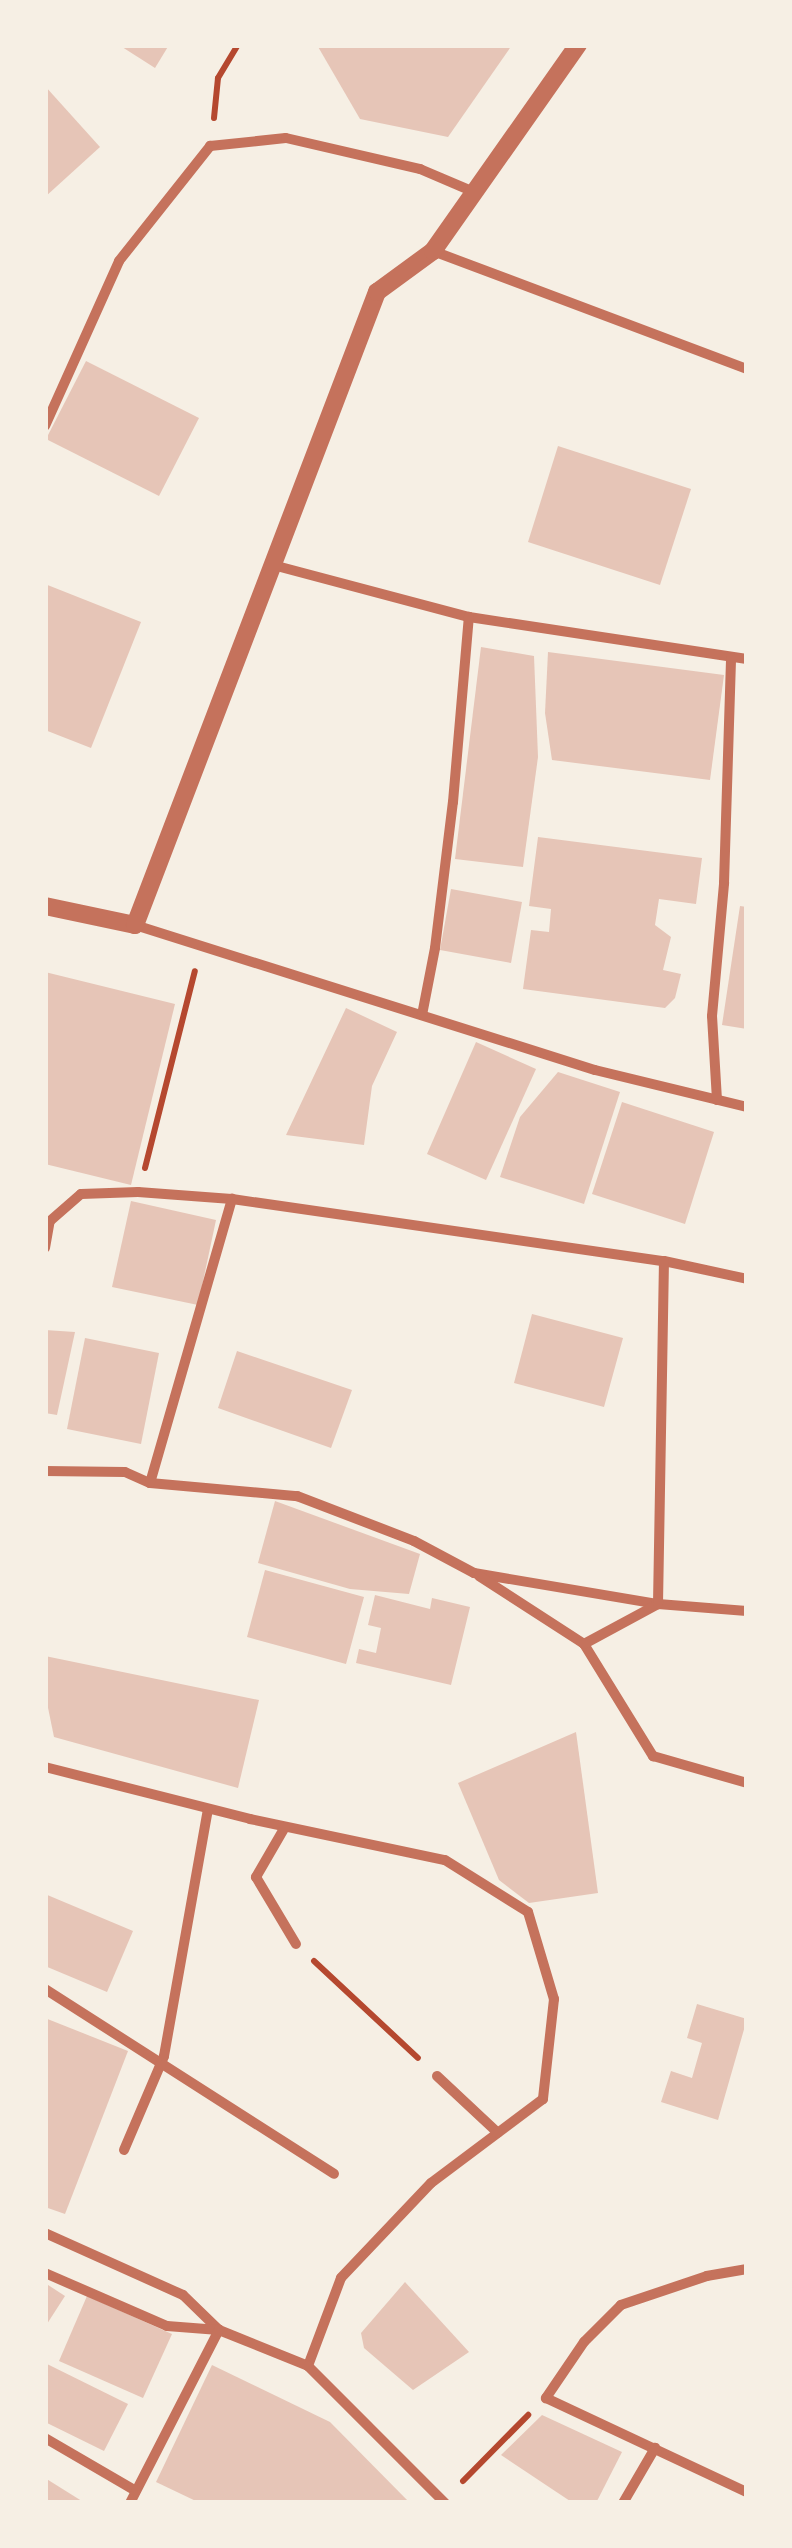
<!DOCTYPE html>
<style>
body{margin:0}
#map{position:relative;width:792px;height:2548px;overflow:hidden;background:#f6efe4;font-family:Overpass,sans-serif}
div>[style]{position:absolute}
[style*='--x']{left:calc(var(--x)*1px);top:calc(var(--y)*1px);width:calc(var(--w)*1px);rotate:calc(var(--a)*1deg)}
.building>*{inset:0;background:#e6c5b7}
.path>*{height:6px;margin:-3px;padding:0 3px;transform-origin:3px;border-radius:3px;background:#b5482f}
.minor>*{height:10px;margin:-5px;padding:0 5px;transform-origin:5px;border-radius:5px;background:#c5725c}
.tertiary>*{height:18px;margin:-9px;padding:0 9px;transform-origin:9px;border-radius:9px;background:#c5725c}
span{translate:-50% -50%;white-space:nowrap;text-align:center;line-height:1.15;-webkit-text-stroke:8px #f6efe4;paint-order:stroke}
.frame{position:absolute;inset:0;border:48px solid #f6efe4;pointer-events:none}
</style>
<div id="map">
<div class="building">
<i style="clip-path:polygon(119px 45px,169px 45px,155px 68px)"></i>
<i style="clip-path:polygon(317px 45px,512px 45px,448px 137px,360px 119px)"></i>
<i style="clip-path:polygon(45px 86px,100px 147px,45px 197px)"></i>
<i style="clip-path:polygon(86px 361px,199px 418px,159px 496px,46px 439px)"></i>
<i style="clip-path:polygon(558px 446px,691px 489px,660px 585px,528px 542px)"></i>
<i style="clip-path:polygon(45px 584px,141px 622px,91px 748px,45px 730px)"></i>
<i style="clip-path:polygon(481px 647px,534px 656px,538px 757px,523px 867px,455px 859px)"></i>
<i style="clip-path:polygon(548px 652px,724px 675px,710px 780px,552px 760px,545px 713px)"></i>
<i style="clip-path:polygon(538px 837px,702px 858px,696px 904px,659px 899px,655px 925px,671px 937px,663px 970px,681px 974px,675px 998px,665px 1008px,523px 989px,531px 930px,549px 932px,551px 909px,529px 906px)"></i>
<i style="clip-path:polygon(451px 889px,522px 902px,511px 963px,440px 950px)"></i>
<i style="clip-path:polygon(740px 906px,747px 907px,747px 1029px,722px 1025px)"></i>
<i style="clip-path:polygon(45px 972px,175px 1004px,131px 1185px,45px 1164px)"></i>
<i style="clip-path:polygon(346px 1008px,397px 1032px,372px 1086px,364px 1145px,286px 1135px)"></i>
<i style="clip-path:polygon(476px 1042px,536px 1069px,486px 1180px,427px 1154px)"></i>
<i style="clip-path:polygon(558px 1072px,620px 1092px,584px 1204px,500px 1177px,520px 1117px)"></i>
<i style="clip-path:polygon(622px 1102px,714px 1132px,685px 1224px,592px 1194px)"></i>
<i style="clip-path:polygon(131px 1201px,216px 1220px,198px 1305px,112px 1287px)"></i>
<i style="clip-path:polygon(532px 1314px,623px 1338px,604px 1407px,514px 1383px)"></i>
<i style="clip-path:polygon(45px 1330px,75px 1332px,57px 1415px,45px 1413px)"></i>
<i style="clip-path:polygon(85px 1338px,159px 1353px,141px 1444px,67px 1429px)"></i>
<i style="clip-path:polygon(237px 1351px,352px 1390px,331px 1448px,218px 1408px)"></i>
<i style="clip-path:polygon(275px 1501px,420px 1554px,409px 1594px,350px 1589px,258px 1563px)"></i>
<i style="clip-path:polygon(265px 1570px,364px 1597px,346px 1664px,247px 1637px)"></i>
<i style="clip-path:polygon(375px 1595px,430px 1609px,432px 1598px,470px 1607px,451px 1685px,356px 1663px,359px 1649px,376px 1653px,381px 1628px,368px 1625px)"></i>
<i style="clip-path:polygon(45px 1656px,259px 1700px,238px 1788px,54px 1737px,45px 1693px)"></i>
<i style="clip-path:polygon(576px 1732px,598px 1893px,529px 1903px,499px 1880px,458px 1783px)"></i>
<i style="clip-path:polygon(45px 1894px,133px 1931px,107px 1992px,45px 1966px)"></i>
<i style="clip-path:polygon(697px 2004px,747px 2019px,718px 2120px,661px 2102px,671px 2071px,692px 2078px,702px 2043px,687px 2038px)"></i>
<i style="clip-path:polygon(45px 2018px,128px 2051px,65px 2214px,45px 2207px)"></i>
<i style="clip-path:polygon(405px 2282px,469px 2352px,413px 2390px,364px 2348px,361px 2333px)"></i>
<i style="clip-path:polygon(45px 2283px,65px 2296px,45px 2327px)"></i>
<i style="clip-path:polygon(87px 2296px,172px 2334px,143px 2398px,59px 2361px)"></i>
<i style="clip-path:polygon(45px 2363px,128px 2404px,104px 2451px,45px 2422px)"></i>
<i style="clip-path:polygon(212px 2365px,330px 2422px,410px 2503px,200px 2503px,156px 2482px)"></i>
<i style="clip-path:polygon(542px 2415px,622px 2452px,596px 2503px,573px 2503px,501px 2455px)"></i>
<i style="clip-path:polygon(45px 2478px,85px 2503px,45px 2503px)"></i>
</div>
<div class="path">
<i style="--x:214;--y:118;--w:40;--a:-84.3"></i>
<i style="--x:218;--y:78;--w:39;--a:-59"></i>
<i style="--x:145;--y:1168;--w:203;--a:-75.8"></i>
<i style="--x:314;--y:1961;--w:142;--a:43"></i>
<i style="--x:463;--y:2481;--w:93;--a:-45.4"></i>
</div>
<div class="minor">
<i style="--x:433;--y:251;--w:335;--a:20.6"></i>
<i style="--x:45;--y:426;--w:181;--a:-65.8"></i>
<i style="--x:119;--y:261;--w:147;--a:-51.6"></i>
<i style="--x:210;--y:146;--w:76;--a:-6"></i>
<i style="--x:286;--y:138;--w:138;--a:13"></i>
<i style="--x:420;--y:169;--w:59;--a:23.1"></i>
<i style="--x:273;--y:565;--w:203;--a:14.9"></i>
<i style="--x:469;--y:617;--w:281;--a:8.6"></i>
<i style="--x:135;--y:925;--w:482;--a:17.5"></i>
<i style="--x:595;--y:1070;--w:156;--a:13.7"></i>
<i style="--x:422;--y:1015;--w:68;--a:-79"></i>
<i style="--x:435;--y:948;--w:147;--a:-83"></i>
<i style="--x:453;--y:802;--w:186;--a:-85.1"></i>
<i style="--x:717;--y:1100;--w:84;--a:-93.4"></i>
<i style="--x:712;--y:1016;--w:134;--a:-84.8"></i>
<i style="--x:724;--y:883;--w:225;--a:-88.2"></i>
<i style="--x:45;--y:1248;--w:27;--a:-80"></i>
<i style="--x:50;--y:1221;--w:41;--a:-41.1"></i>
<i style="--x:81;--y:1194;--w:57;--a:-2"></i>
<i style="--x:138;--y:1192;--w:94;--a:4.3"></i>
<i style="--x:232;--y:1199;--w:436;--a:8.2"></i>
<i style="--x:664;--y:1261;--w:85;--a:12.2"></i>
<i style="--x:45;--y:1471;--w:80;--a:0.7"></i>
<i style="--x:125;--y:1472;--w:27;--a:24"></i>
<i style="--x:150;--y:1483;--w:148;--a:5.1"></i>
<i style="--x:297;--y:1496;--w:125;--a:21"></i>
<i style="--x:414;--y:1541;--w:68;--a:28.1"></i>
<i style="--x:474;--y:1573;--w:187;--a:9.6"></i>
<i style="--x:658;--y:1604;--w:89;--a:4.5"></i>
<i style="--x:150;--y:1483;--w:296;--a:-73.9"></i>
<i style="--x:479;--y:1576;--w:125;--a:32.9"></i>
<i style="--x:584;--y:1644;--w:132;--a:58.4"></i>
<i style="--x:653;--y:1756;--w:98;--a:16"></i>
<i style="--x:584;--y:1644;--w:84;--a:-28.4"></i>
<i style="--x:658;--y:1604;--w:343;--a:-89"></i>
<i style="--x:45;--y:1767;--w:211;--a:14.2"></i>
<i style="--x:250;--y:1819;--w:199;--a:11.9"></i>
<i style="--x:445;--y:1860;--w:98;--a:32.1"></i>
<i style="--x:528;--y:1912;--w:91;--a:73.4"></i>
<i style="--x:554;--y:1999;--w:101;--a:96.3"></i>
<i style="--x:543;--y:2099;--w:140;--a:143.1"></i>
<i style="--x:431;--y:2183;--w:131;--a:133.5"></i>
<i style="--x:341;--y:2278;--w:94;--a:110.6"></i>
<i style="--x:285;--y:1827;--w:58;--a:120.1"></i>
<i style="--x:256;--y:1877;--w:78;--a:59.2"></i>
<i style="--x:45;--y:1989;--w:343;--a:32.6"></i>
<i style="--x:437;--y:2076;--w:83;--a:43.1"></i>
<i style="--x:124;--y:2150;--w:102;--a:-66.9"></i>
<i style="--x:164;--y:2056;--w:251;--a:-79.9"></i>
<i style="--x:45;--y:2233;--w:151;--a:24.2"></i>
<i style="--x:183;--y:2295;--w:49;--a:44.2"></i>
<i style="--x:747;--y:2269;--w:41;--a:170.1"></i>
<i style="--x:707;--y:2276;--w:91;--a:161.4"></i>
<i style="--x:621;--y:2305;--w:52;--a:135"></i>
<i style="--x:584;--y:2342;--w:68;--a:124.2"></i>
<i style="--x:546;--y:2398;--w:222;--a:25.1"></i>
<i style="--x:45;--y:2273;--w:133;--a:23.5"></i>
<i style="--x:167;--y:2326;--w:52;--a:4.4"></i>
<i style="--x:219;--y:2330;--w:96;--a:22"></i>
<i style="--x:308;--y:2366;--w:194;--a:45"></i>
<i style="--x:45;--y:2438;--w:105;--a:30.2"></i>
<i style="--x:130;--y:2503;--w:195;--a:-62.8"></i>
<i style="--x:623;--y:2503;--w:64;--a:-59.8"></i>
</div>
<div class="tertiary">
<i style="--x:45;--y:906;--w:92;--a:11.9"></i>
<i style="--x:135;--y:925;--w:678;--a:-69.08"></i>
<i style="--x:377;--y:292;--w:69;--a:-36.2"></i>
<i style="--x:433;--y:251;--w:252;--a:-54.9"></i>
</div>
<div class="frame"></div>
</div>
